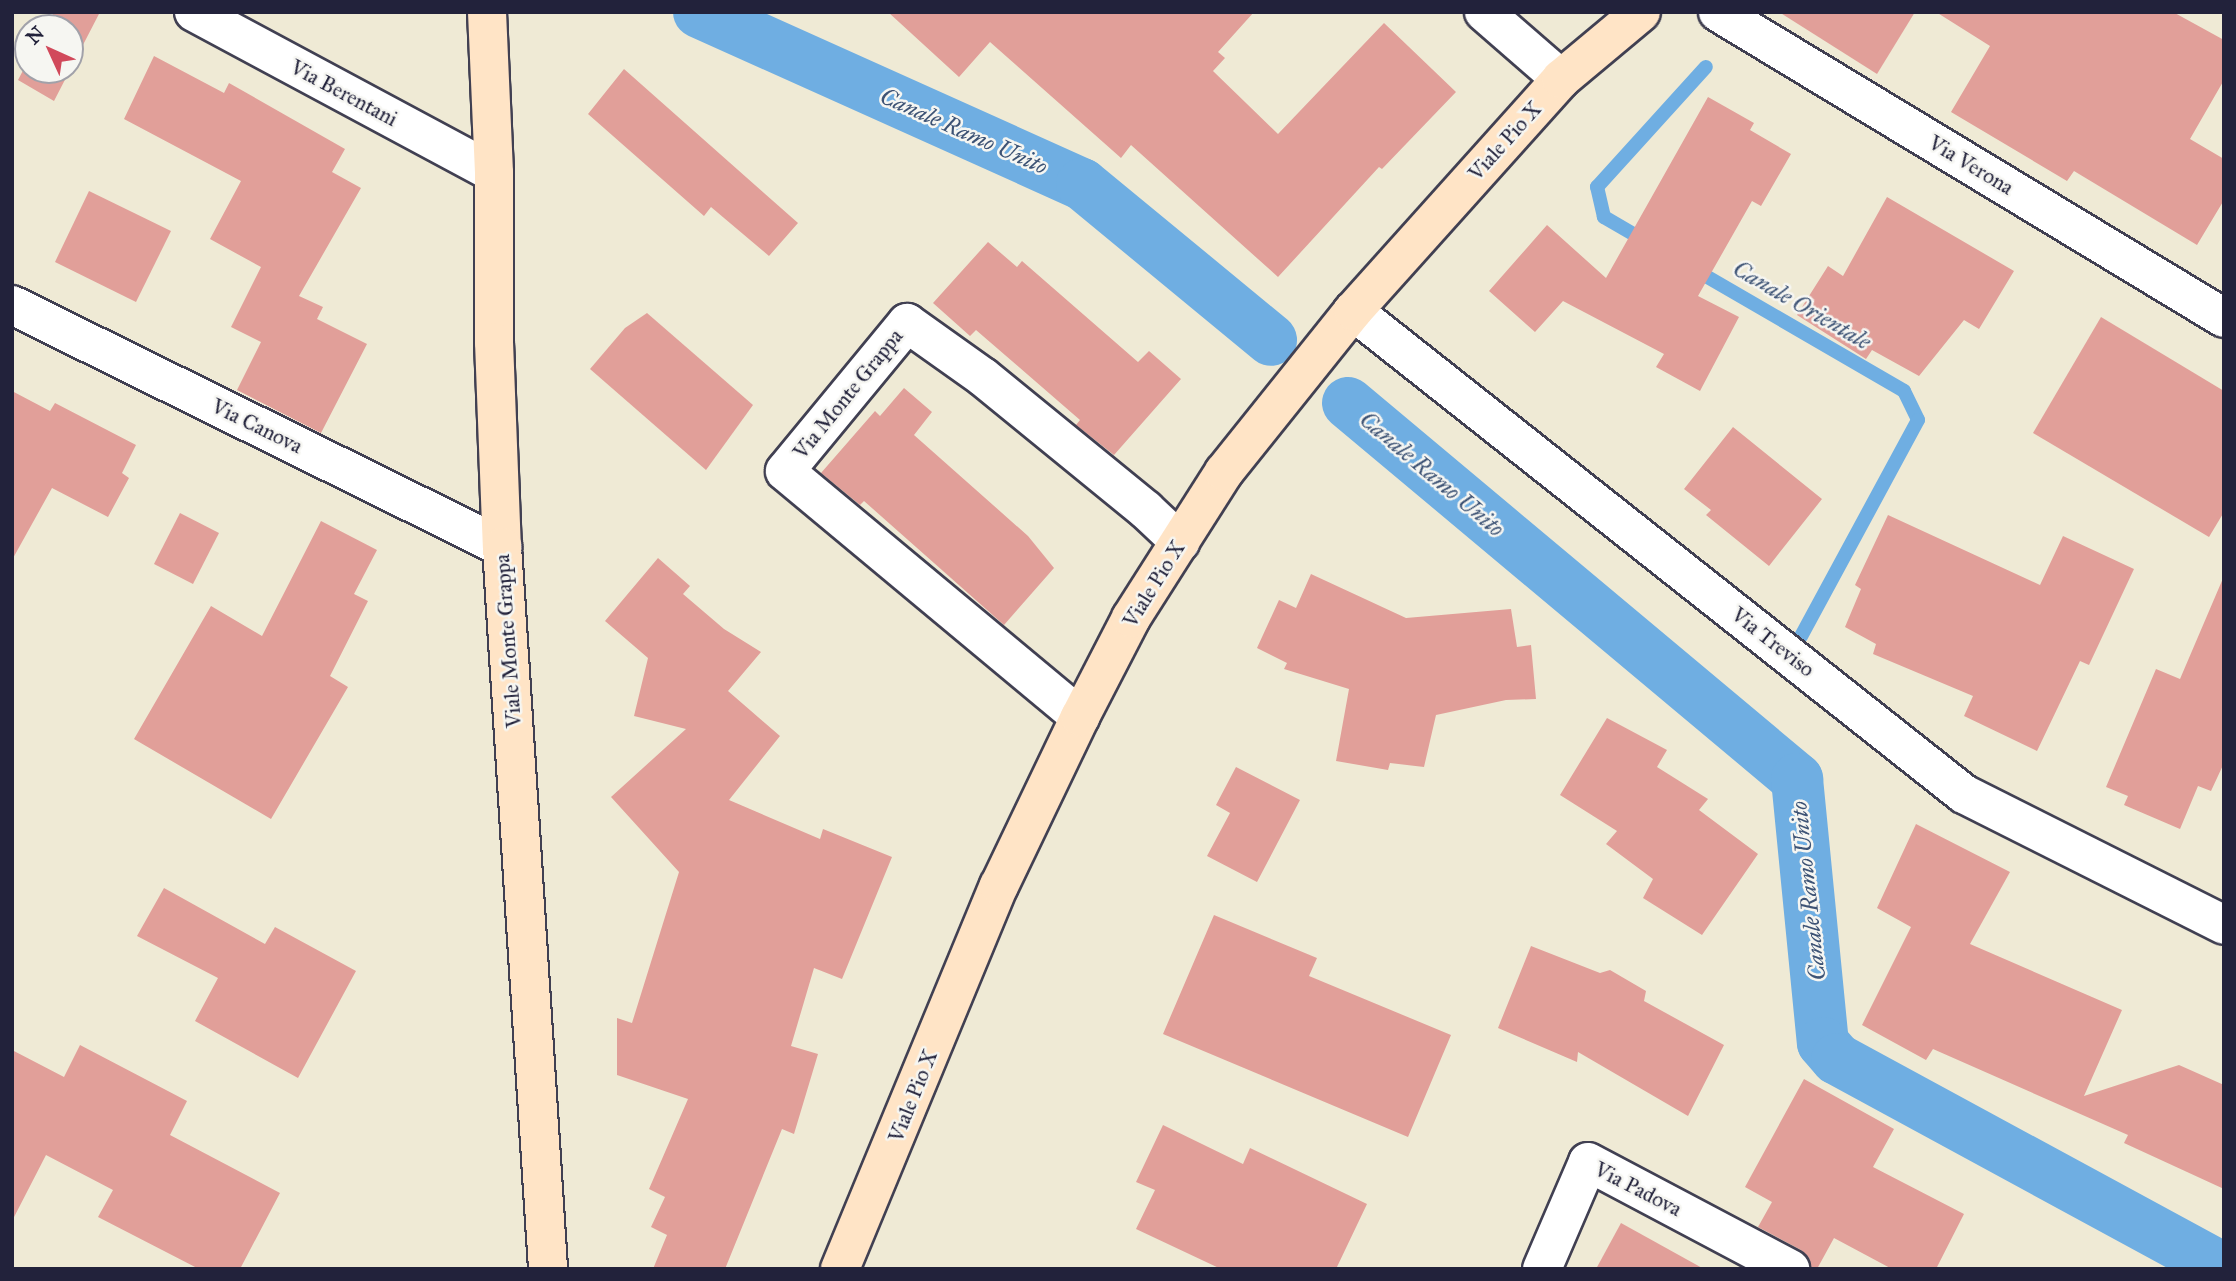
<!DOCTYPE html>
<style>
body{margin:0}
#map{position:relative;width:2236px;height:1281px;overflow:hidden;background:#efead5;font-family:"IM FELL Great Primer",serif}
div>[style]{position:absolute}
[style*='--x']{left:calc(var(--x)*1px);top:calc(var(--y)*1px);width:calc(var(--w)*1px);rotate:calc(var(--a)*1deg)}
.stream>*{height:14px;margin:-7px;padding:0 7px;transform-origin:7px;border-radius:7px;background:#6faee2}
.canal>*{height:52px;margin:-26px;padding:0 26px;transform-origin:26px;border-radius:26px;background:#6faee2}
.building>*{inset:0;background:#e19f99}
.roads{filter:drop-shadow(2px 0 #414052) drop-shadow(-2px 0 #414052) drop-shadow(0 2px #414052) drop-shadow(0 -2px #414052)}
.street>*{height:38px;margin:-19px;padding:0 19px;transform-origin:19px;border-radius:19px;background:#fff}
.secondary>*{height:38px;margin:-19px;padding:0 19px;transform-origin:19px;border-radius:19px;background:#ffe4c6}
span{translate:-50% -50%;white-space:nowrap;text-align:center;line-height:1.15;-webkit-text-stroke:5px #f6f6f2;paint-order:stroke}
.street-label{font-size:21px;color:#22223b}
.water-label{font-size:23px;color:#3d5375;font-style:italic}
.frame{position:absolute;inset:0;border:14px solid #22223b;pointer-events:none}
.north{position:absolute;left:14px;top:14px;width:70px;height:70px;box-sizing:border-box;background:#f6f6f2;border:2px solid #a1a1a9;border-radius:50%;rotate:315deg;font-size:19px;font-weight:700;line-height:28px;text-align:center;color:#22223b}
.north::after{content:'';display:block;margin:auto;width:24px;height:32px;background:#d1495b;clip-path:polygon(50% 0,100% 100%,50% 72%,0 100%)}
</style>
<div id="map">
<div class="stream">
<i style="--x:1647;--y:242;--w:50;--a:-149.8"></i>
<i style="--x:1604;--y:217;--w:31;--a:-103"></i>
<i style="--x:1597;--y:187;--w:162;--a:-47.8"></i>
<i style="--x:1692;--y:268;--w:245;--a:30.1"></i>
<i style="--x:1904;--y:391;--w:32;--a:64"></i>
<i style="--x:1918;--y:420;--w:246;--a:118.4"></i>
</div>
<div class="canal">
<i style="--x:699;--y:12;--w:420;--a:24.2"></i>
<i style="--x:1082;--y:184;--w:245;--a:39.5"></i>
<i style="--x:1348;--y:403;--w:586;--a:39.94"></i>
<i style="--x:1797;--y:779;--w:265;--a:84.4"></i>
<i style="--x:1823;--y:1043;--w:21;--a:49"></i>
<i style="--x:1837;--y:1059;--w:439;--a:28.5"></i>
</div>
<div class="building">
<i style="clip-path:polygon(54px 12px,100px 12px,70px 70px,70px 28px,46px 28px)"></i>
<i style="clip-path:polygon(888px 12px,1254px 12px,1218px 52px,1225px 58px,1213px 71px,1278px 134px,1384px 23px,1456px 92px,1382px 169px,1379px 167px,1278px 277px,1131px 145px,1121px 158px,990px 42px,959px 77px)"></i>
<i style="clip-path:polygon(1779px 12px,1915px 12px,1877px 74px)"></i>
<i style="clip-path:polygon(1936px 12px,2173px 12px,2224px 40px,2224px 80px,2190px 139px,2224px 159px,2224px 200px,2197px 245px,2074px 171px,2067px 181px,1951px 112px,1990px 46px)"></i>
<i style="clip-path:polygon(154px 56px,224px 93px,229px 83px,345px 149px,332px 172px,361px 188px,299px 296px,323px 307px,317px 319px,367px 344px,321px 433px,237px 390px,261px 342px,231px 327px,261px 267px,210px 239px,241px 181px,124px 119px)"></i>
<i style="clip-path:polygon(28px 61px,28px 70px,70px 70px,54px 101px,18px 80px)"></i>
<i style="clip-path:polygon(624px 69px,798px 223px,769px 256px,711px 207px,704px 216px,588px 114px)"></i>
<i style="clip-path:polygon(1708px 97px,1754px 123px,1750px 130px,1791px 154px,1761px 206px,1752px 201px,1698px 296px,1739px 317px,1700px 391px,1656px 367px,1664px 354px,1563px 301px,1535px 332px,1489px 291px,1547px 225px,1606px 278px)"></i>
<i style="clip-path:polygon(89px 191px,171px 231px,136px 302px,55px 262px)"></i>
<i style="clip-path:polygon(1887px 197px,2014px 271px,1979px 329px,1964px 320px,1919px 376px,1872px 350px,1866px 359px,1797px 315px,1828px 266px,1843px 276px)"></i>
<i style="clip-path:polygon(988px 242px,1017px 267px,1022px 261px,1138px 362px,1149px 351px,1181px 379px,1114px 455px,1076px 425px,1080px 420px,976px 330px,970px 336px,933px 303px)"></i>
<i style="clip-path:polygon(647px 313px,753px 405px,706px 470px,590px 369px,625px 328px)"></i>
<i style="clip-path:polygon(2101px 317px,2224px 391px,2224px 512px,2209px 537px,2033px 433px)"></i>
<i style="clip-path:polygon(904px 388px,932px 412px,914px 435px,1028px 536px,1054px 568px,1004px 625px,864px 501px,860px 505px,821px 473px,875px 411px,880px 416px)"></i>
<i style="clip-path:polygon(12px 391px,50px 411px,55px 403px,136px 445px,122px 473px,129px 478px,108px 517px,52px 488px,12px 560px)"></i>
<i style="clip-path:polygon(1733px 427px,1822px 499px,1769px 566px,1706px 515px,1711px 510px,1684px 489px)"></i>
<i style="clip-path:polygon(180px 513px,219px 533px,193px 584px,154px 564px)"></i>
<i style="clip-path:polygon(1888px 515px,2040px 585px,2063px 536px,2134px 569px,2089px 665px,2080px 661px,2037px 751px,1964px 716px,1973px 696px,1873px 654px,1876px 644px,1845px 627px,1861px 589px,1855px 585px)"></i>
<i style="clip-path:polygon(321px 521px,377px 550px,354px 594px,368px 601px,330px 676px,348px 687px,271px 819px,134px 739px,211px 606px,262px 636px)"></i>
<i style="clip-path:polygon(658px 558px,690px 586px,683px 594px,724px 629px,761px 652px,728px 691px,780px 736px,729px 800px,820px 839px,823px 829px,892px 857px,842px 979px,814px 968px,791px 1046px,818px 1054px,794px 1134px,782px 1129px,725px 1269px,653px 1269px,667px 1235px,651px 1227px,665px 1197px,649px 1189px,688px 1099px,617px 1075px,617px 1018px,632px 1023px,679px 872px,611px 797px,686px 729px,634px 716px,648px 658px,605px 621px)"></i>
<i style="clip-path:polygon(1311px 574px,1406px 618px,1511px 609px,1517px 647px,1531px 645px,1536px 699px,1506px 700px,1436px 715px,1424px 767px,1390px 763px,1388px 770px,1336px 761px,1349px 689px,1284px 669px,1287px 663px,1257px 648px,1279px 600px,1296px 608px)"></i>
<i style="clip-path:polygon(2224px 576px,2224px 763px,2211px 791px,2198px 786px,2180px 829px,2124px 805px,2128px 796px,2106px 787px,2156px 669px,2180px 679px)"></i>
<i style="clip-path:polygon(1607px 718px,1667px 750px,1657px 767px,1708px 799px,1699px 810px,1758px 854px,1702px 935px,1643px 898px,1653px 879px,1606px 844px,1617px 831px,1560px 795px)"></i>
<i style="clip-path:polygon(1236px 767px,1300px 800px,1257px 882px,1207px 856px,1230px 813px,1216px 805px)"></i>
<i style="clip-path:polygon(1916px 824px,2010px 872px,1970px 944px,2122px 1010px,2084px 1096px,2179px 1065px,2224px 1085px,2224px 1189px,2124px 1143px,2128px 1135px,1933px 1049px,1926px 1060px,1862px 1025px,1911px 927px,1877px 908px)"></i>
<i style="clip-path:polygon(164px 888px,265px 944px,275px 927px,356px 971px,298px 1078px,195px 1021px,218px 978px,137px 936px)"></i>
<i style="clip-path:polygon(1214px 915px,1317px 958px,1309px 976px,1451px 1035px,1408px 1137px,1163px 1034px)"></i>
<i style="clip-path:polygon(1531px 946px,1600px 973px,1610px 970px,1646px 991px,1644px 1001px,1724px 1045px,1688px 1116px,1578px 1052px,1577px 1062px,1498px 1028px)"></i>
<i style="clip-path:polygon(80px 1045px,187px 1101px,170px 1135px,280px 1193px,240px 1269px,199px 1269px,98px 1217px,113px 1190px,46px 1155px,12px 1221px,12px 1050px,64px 1077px)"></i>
<i style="clip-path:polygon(1804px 1079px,1894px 1129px,1873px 1167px,1964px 1214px,1936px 1269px,1892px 1269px,1834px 1238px,1817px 1269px,1812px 1269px,1809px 1258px,1801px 1250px,1758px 1227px,1772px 1202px,1745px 1187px)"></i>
<i style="clip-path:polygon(1163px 1125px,1243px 1164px,1250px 1148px,1367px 1204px,1336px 1269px,1221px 1269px,1136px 1229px,1155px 1190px,1136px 1182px)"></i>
<i style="clip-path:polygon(1621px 1223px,1704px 1269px,1596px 1269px)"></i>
</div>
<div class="roads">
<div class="street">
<i style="--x:194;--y:12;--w:340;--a:28.2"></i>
<i style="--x:1484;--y:12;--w:102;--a:41"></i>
<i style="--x:1718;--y:12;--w:591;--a:31.16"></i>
<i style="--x:12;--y:305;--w:547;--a:26.28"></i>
<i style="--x:1353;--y:311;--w:779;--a:38.33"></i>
<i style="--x:1964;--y:794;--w:291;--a:26.7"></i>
<i style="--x:1080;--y:717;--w:384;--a:-140.2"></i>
<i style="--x:785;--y:471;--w:192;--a:-50.5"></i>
<i style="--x:907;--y:323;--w:93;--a:35.4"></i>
<i style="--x:983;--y:377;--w:210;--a:39.2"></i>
<i style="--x:1146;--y:510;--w:47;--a:43.3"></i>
<i style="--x:1542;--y:1269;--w:116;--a:-66.7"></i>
<i style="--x:1588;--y:1162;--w:229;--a:27.9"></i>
</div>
<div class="secondary">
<i style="--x:487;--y:12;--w:161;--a:87.5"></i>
<i style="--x:494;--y:173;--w:169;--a:90"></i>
<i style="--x:494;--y:342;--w:205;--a:87.8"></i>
<i style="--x:502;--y:547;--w:723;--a:86.35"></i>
<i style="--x:840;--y:1269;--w:415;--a:-67.5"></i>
<i style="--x:999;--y:886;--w:187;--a:-64.4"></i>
<i style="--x:1080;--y:717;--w:111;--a:-62.7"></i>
<i style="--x:1131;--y:618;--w:173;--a:-57.5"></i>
<i style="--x:1224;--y:472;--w:206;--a:-51.3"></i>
<i style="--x:1353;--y:311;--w:312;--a:-48.1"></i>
<i style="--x:1561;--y:79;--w:104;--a:-39.9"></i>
</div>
</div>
<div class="street-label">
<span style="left:344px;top:93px;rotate:28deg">Via Berentani</span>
<span style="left:1505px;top:141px;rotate:-48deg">Viale Pio X</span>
<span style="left:1971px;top:165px;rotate:31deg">Via Verona</span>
<span style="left:848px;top:394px;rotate:-51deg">Via Monte Grappa</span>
<span style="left:257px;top:426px;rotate:26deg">Via Canova</span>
<span style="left:1154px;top:584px;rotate:-58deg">Viale Pio X</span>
<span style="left:508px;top:641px;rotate:-94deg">Viale Monte Grappa</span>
<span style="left:1773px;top:642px;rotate:38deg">Via Treviso</span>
<span style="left:913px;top:1096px;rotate:-68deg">Viale Pio X</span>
<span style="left:1638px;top:1189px;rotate:27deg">Via Padova</span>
</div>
<div class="water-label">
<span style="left:964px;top:131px;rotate:24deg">Canale Ramo Unito</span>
<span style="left:1802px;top:305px;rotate:30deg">Canale Orientale</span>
<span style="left:1432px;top:474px;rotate:40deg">Canale Ramo Unito</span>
<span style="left:1808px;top:891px;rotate:-96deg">Canale Ramo Unito</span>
</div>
<div class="frame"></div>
<div class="north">N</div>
</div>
